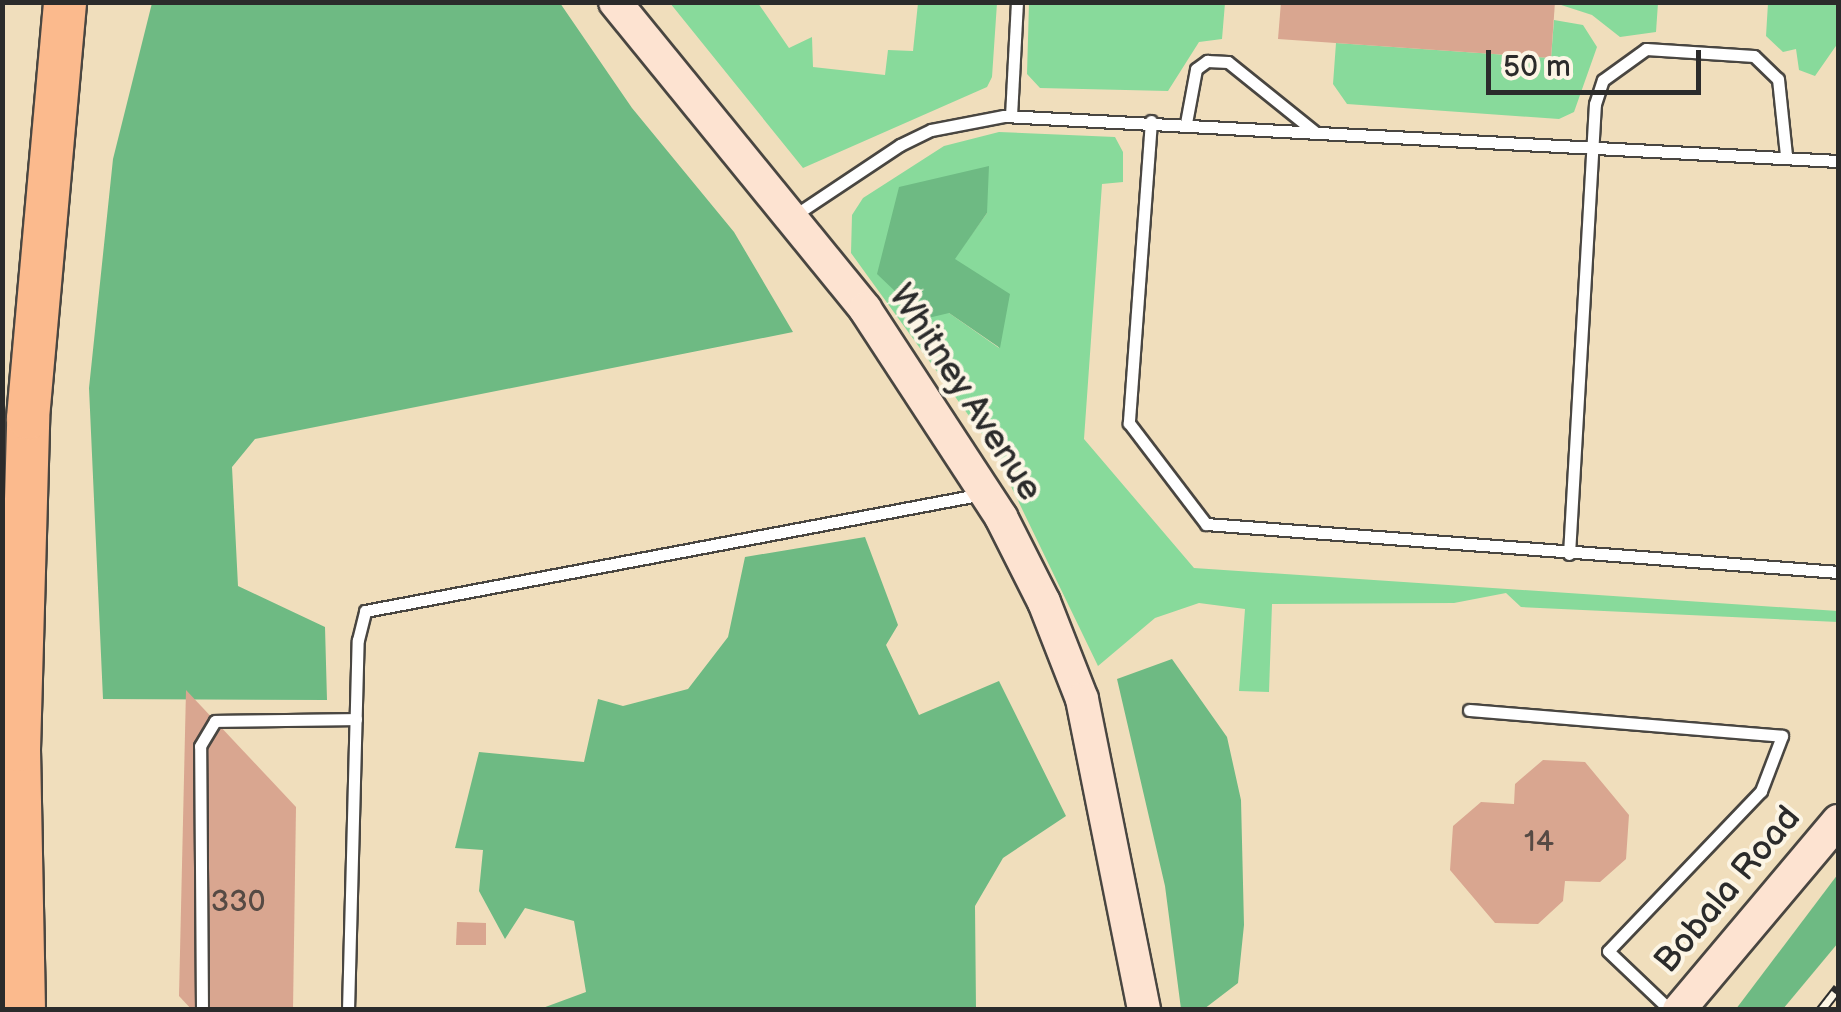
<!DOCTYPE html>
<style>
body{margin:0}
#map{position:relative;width:1841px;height:1012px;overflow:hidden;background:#f0debc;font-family:"Balsamiq Sans",sans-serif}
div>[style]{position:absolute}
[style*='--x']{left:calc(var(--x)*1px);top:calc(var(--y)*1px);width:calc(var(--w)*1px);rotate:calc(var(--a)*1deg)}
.green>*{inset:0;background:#88da9b}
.forest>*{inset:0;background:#6eba83}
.building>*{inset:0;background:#d9a690}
.roads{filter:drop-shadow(2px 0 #494641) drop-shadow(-2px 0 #494641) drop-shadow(0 2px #494641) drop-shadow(0 -2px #494641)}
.lane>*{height:11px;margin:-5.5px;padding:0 5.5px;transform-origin:5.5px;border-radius:5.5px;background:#fff}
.secondary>*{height:32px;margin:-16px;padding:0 16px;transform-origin:16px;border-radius:16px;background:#fde3d1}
.highway>*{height:42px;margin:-21px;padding:0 21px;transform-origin:21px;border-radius:21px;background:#fbba8d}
.rail>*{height:11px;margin-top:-5.5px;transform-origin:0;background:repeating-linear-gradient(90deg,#fcf5e5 0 22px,#2b2b2b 0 44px);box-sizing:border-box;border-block:2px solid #2b2b2b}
span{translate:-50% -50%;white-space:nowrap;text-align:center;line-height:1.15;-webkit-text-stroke:8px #fcf5e5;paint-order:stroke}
.number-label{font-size:30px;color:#564a44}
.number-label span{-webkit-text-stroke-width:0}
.street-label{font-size:35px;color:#2b2b2b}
.frame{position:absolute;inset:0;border:5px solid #2b2b2b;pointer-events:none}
.scale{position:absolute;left:1486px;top:50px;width:215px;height:45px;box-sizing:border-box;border:5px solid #2b2b2b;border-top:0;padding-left:12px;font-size:30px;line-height:35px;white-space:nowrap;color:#2b2b2b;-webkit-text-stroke:8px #fcf5e5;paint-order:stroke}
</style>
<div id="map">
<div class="green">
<i style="clip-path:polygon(670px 3px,758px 3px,789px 48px,812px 37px,813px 67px,885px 75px,888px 50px,913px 51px,918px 3px,997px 3px,992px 77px,987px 87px,803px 168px)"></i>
<i style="clip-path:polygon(1029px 3px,1225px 3px,1222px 39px,1199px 42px,1168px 91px,1040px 88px,1027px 74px)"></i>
<i style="clip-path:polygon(1555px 3px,1658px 3px,1656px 32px,1620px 37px,1592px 15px)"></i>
<i style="clip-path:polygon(1768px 3px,1838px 3px,1838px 43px,1815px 76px,1799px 70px,1796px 49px,1783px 52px,1766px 36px)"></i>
<i style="clip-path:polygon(1554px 20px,1583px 25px,1597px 47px,1574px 112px,1559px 119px,1347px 104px,1333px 84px,1336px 43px,1551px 58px)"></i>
<i style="clip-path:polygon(evenodd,999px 132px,1115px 137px,1123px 152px,1123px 182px,1102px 184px,1084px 439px,1194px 568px,1838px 611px,1838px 622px,1521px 607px,1506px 593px,1454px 603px,1272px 604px,1269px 692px,1239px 691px,1245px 609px,1199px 603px,1155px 618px,1098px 666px,993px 449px,851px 253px,852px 215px,863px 198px,944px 146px,999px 132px,899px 187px,987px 213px,954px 259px,999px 348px,949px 313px,899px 187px)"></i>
</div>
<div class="forest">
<i style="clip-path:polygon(152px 3px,560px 3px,632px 108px,734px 232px,793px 332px,255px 439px,232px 467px,238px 586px,325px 627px,327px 700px,103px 699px,89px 388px,113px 159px)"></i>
<i style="clip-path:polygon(989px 166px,987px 213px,955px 259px,1010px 294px,1000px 348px,949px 313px,924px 319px,877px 274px,899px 187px)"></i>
<i style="clip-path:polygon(865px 537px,898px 625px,886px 645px,919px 715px,999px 681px,1066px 816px,1003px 858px,975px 906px,976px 1009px,540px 1009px,586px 992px,574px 921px,525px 908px,505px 939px,479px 891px,483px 850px,455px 848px,479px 752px,584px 762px,598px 699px,623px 706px,688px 689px,728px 637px,745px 557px)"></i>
<i style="clip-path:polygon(1172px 659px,1227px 737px,1241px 800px,1244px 925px,1238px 983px,1204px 1009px,1181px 1009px,1165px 886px,1117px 679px)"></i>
<i style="clip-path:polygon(1838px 874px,1838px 943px,1783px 1009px,1736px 1009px)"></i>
</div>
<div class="building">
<i style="clip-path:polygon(1281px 2px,1555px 2px,1551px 58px,1278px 39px)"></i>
<i style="clip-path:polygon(186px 690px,296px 807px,293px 1010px,192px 1010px,179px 996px)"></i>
<i style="clip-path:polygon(1543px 760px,1585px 762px,1629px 815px,1626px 859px,1600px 882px,1565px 881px,1563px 901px,1538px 924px,1495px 923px,1450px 870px,1453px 826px,1481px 802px,1514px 804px,1515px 784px)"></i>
<i style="clip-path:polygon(457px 922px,486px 923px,486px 945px,456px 945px)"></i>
</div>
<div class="roads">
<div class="lane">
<i style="--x:1011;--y:116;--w:114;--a:-87"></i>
<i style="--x:1151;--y:121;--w:303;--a:94.2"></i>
<i style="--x:1129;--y:423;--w:127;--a:52.7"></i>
<i style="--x:1206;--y:524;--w:634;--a:4.34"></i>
<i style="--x:1186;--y:123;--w:55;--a:-79.5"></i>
<i style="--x:1196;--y:69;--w:14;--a:-36"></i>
<i style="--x:1207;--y:61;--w:21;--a:3"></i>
<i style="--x:1228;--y:62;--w:112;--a:38.8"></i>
<i style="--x:795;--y:215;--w:126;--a:-33.7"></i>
<i style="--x:900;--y:145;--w:34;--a:-26"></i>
<i style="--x:931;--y:130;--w:74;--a:-10.9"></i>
<i style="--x:1004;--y:116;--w:835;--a:3.09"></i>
<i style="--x:1569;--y:554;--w:451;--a:-86.7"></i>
<i style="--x:1595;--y:104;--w:25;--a:-72"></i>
<i style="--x:1603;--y:80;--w:53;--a:-35.8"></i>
<i style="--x:1646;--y:49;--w:108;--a:3.7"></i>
<i style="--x:1754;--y:56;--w:33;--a:44"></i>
<i style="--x:1778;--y:79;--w:76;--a:84"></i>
<i style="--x:1469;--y:710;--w:314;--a:4.7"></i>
<i style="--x:1782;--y:736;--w:59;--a:110.9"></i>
<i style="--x:1761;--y:791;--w:221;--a:133.7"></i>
<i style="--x:1608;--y:951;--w:86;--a:43.6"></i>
<i style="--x:202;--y:1010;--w:264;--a:-90.4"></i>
<i style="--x:200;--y:746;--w:29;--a:-59"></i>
<i style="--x:215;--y:721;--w:141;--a:-0.8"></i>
<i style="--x:348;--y:1010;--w:370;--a:-88.5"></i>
<i style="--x:358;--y:640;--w:30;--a:-76"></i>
<i style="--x:365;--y:611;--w:629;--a:-10.72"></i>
</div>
<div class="secondary">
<i style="--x:615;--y:2;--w:396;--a:50.8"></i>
<i style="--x:865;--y:309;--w:249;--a:56.8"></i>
<i style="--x:1001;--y:517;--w:95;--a:63.2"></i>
<i style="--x:1044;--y:602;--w:104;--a:68.6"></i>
<i style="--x:1082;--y:699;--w:317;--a:78.7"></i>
<i style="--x:1679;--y:1010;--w:247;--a:-49.9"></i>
</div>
<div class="highway">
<i style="--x:24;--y:1010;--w:260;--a:-91.1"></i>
<i style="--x:19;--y:750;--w:332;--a:-88.4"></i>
<i style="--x:28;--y:418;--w:418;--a:-84.9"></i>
</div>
</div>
<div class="rail">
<i style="--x:1821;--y:1010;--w:28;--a:-52"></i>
</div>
<div class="number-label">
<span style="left:1539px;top:842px">14</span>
<span style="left:238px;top:902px">330</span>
</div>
<div class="street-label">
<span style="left:965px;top:393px;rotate:57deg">Whitney Avenue</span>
<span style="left:1728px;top:890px;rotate:-50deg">Bobala Road</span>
</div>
<div class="frame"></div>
<div class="scale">50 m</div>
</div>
